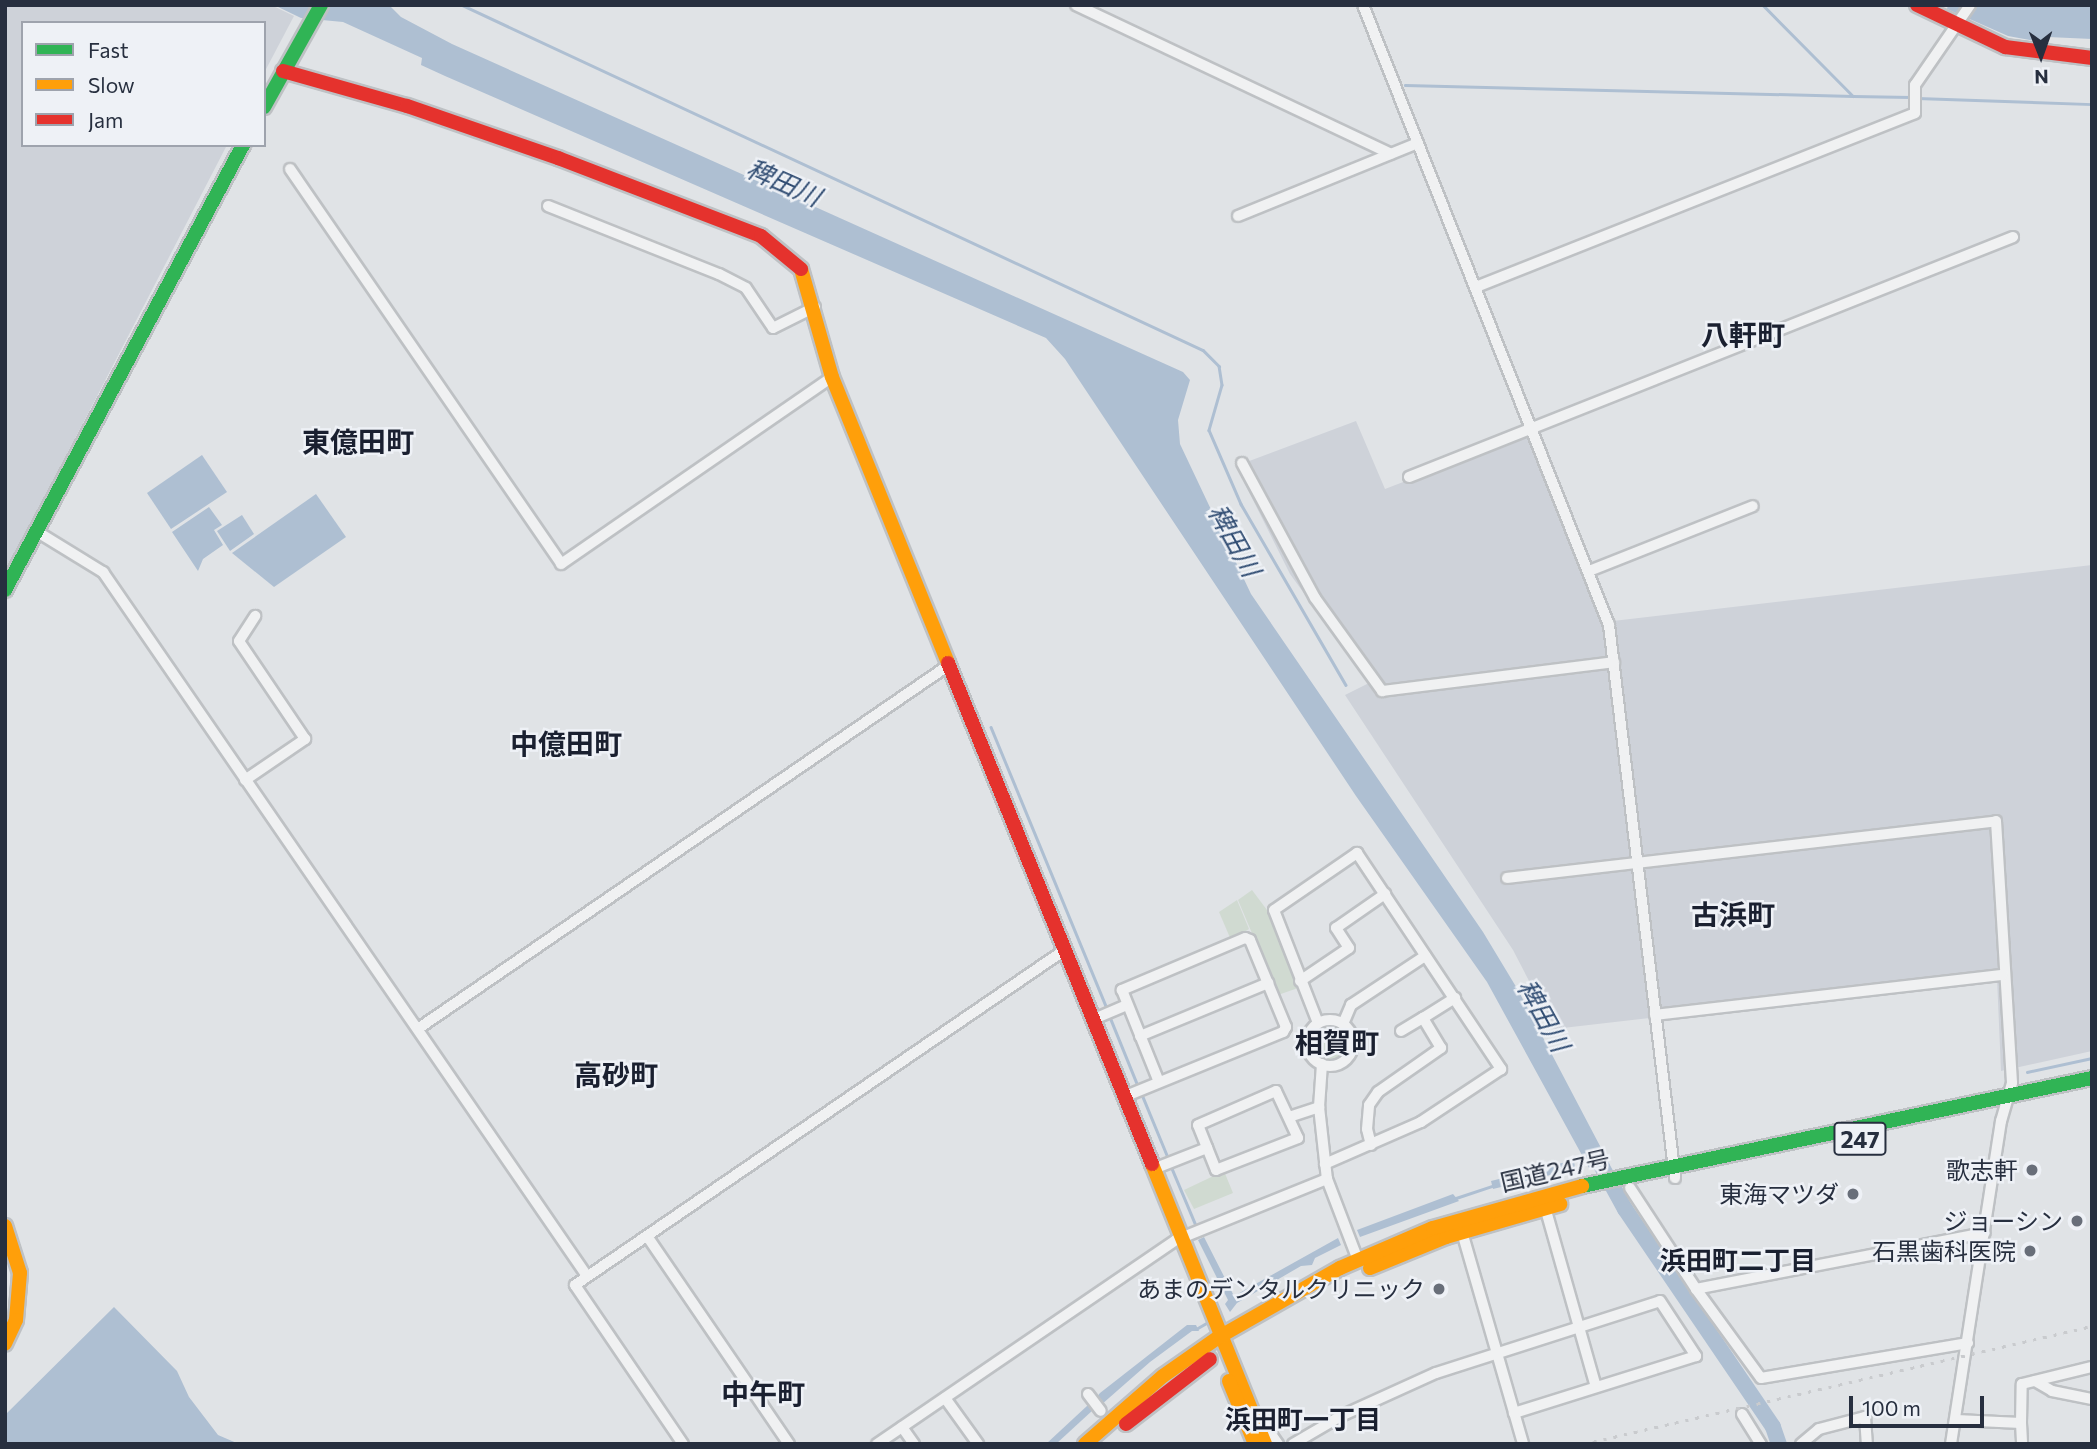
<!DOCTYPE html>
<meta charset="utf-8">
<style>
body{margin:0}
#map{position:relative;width:2097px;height:1449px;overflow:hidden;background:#e0e3e6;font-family:Commissioner,"Noto Sans JP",sans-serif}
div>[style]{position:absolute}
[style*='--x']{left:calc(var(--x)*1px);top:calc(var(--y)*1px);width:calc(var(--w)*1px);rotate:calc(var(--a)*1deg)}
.built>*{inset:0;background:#ced2d9}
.green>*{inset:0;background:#d0dad1}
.round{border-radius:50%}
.water>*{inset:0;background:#aebfd2}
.stream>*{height:2.5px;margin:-1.25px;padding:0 1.25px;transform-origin:1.25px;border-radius:1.25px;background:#aebfd2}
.river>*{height:16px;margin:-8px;padding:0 8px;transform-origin:8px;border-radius:8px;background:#aebfd2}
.roads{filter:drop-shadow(2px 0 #bec1c4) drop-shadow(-2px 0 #bec1c4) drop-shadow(0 2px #bec1c4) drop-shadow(0 -2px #bec1c4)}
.street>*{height:10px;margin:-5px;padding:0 5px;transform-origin:5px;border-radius:5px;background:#f0f1f2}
.street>.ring{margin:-5px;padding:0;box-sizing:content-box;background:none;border:10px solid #f0f1f2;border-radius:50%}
.fast>*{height:14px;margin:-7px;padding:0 7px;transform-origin:7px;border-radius:7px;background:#30b455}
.slow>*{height:14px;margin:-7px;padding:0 7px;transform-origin:7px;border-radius:7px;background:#ff9f0a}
.jam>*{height:14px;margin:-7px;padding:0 7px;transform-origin:7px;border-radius:7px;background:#e5322d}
.rail>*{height:2.5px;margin-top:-1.25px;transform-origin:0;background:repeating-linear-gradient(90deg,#c9cbce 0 3.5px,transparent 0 10.5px)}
.dots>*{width:19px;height:19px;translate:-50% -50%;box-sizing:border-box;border:4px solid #eef1f6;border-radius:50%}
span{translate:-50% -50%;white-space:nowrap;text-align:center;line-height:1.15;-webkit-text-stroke:5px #eef1f6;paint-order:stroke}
.shield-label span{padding:2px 5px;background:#eef1f6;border:2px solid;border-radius:5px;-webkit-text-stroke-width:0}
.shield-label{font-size:23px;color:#272f3f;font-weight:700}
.street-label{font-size:24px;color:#272f3f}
.poi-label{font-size:24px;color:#272f3f}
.right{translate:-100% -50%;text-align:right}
.water-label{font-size:26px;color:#314d73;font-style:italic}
.neighbourhood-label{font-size:26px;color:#1a2030;font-weight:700}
.quarter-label{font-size:28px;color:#1a2030;font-weight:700}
.frame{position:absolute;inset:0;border:7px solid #272f3f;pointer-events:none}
.legend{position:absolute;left:21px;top:21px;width:245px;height:126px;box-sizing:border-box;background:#eef1f6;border:2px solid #9ea3ad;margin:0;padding:9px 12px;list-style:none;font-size:21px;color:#272f3f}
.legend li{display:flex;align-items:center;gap:14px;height:35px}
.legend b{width:35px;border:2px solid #9ea3ad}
.north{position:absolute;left:2006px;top:21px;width:70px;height:70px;-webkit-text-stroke:5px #eef1f6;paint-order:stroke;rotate:179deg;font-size:19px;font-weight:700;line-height:28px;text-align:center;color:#272f3f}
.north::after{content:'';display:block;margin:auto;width:24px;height:32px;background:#272f3f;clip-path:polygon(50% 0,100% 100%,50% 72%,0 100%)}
.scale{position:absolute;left:1849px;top:1396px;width:135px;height:32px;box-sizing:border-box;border:4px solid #272f3f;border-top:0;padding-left:9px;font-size:21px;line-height:24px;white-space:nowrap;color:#272f3f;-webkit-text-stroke:5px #eef1f6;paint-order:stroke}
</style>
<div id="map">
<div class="built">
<i style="clip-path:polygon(5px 5px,271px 5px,294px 16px,264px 73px,264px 23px,23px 23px,23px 145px,227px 145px,5px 574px)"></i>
<i style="clip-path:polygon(1356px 421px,1385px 489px,1538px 430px,1613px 621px,2092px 565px,2092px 1051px,2001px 1071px,1997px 978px,1554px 1029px,1513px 950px,1345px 695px,1369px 683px,1290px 574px,1236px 466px)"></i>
</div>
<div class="green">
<i style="clip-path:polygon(1252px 890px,1270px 914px,1298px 988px,1278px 995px,1238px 900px)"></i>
<i style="clip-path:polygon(1237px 900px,1249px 929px,1231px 940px,1219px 912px)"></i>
<i class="round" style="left:1311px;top:1025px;width:38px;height:38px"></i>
<i style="clip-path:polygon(1224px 1171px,1233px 1193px,1194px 1209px,1184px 1190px)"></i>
</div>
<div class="water">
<i style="clip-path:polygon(274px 5px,389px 5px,401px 17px,452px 44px,1183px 372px,1190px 380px,1178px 420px,1180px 444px,1251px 594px,1483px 932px,1518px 990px,1610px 1165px,1589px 1168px,1487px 982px,1356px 796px,1065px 359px,1046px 338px,445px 76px,421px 65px,422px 58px,343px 22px,301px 18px)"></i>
<i style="clip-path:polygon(1948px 5px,2092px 5px,2092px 39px,2048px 37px,2047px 43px,2008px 36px,1947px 9px)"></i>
<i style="clip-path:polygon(202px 455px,227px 492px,171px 529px,147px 493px)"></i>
<i style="clip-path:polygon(316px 494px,346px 537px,274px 587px,232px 553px)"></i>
<i style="clip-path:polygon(209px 507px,222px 525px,214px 530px,223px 545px,203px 559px,198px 571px,172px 532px)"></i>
<i style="clip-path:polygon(242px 515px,254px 534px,230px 551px,217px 531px)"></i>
<i style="clip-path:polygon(1574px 1160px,1575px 1169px,1493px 1189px,1491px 1181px)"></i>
<i style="clip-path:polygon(1453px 1194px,1459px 1201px,1360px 1237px,1357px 1230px)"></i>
<i style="clip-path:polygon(1204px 1237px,1234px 1296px,1338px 1238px,1341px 1245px,1315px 1258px,1312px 1265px,1301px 1266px,1237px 1303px,1230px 1312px,1225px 1304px,1228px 1300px,1198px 1240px)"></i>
<i style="clip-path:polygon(114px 1307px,177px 1371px,189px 1397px,218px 1435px,239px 1444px,5px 1444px,5px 1415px)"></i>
<i style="clip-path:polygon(1187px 1325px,1196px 1325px,1199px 1331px,1192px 1331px,1150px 1362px,1101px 1405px,1096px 1398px,1100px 1393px)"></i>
<i style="clip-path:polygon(1088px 1405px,1093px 1410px,1056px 1444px,1046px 1444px)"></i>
</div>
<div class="stream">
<i style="--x:462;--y:5;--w:817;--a:24.97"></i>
<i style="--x:1203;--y:350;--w:23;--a:45"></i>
<i style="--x:1219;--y:366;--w:19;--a:81"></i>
<i style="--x:1222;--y:385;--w:47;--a:106.1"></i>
<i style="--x:1209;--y:430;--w:81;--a:66.6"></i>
<i style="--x:1241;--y:504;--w:209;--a:59.9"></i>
<i style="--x:1763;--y:5;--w:128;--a:45.3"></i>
<i style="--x:1853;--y:96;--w:57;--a:1"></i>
<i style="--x:1405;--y:85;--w:448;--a:1.4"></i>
<i style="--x:1917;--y:98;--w:175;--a:2"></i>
<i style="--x:991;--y:727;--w:307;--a:67.6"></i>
<i style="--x:1110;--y:1017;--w:74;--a:67.9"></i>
<i style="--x:2027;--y:1072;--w:66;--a:-12.2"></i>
<i style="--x:1141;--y:1092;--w:74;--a:67.6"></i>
<i style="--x:1171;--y:1166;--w:67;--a:67.2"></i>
<i style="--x:1456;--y:1198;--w:41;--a:-18.4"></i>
<i style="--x:1196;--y:1329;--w:14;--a:-30"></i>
</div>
<div class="river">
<i style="--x:1591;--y:1147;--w:71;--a:61.3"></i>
<i style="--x:1625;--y:1209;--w:263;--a:55.8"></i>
<i style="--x:1773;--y:1427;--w:18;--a:71"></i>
</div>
<div class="roads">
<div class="street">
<i style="--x:1076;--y:5;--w:348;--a:25.3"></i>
<i style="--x:1363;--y:5;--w:667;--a:68.36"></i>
<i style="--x:1609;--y:625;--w:557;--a:83.19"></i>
<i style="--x:290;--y:169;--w:479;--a:55.5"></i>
<i style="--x:561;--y:564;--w:329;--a:-34.6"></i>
<i style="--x:548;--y:206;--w:184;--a:21.7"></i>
<i style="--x:719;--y:274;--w:30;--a:27"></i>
<i style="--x:746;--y:288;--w:48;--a:56"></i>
<i style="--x:773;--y:328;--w:47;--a:-26.6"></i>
<i style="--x:1238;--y:216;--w:194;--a:-22.1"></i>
<i style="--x:1476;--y:287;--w:472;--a:-21.6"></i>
<i style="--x:1915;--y:113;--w:28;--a:-90"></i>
<i style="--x:1915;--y:85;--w:97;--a:-55.5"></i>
<i style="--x:1242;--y:463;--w:153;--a:61.6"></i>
<i style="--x:1315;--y:598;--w:115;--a:54.2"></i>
<i style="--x:1382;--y:691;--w:234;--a:-7.1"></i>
<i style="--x:1409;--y:477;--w:650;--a:-21.67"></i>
<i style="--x:36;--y:531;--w:79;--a:31.5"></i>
<i style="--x:103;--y:572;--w:854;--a:55.49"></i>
<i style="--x:1589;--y:571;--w:176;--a:-21.6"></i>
<i style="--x:245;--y:780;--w:73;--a:-34.3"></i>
<i style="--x:305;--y:739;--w:118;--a:-124"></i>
<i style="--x:239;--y:641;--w:30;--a:-57"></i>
<i style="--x:1507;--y:878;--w:492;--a:-6.6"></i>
<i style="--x:1996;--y:821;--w:262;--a:86.5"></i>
<i style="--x:2012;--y:1083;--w:40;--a:106"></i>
<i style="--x:2001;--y:1121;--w:327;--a:98.8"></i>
<i style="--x:1300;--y:981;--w:59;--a:-34"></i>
<i style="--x:1349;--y:948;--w:24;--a:-123"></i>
<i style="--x:1336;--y:928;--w:60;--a:-34.8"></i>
<i style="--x:1655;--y:1015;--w:350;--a:-6.6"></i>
<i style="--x:1094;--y:1019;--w:36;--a:-23"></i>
<i class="ring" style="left:1307px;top:1020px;width:36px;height:36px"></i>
<i style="--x:1318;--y:1023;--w:121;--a:-111.3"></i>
<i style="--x:1274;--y:910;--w:101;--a:-34.5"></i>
<i style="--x:1357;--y:853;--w:260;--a:56.3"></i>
<i style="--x:1501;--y:1069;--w:96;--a:146.5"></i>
<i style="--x:1421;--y:1122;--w:105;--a:156.4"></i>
<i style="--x:1343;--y:1024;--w:21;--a:-67"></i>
<i style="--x:1351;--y:1005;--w:89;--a:-33.5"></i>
<i style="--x:419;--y:1028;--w:642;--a:-34.41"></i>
<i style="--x:1401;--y:1031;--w:26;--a:-31"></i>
<i style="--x:1140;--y:1036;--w:139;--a:-22.5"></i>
<i style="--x:1322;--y:1064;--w:43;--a:94"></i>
<i style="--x:1319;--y:1107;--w:72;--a:83.7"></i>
<i style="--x:1327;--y:1179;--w:87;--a:69.1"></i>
<i style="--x:1276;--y:1091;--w:52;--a:64.9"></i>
<i style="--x:1298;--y:1138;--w:88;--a:158.7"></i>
<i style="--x:1216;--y:1170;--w:48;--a:-111.8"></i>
<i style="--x:1198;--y:1125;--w:85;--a:-23.6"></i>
<i style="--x:1126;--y:1096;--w:170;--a:-22.2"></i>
<i style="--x:1283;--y:1032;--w:6;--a:-59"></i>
<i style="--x:1286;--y:1027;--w:94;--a:-112.5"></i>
<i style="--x:1250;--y:940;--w:5;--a:-158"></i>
<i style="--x:1245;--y:938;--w:134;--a:157.1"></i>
<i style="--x:1122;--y:990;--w:99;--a:68.1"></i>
<i style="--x:1289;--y:1117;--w:32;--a:-18"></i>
<i style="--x:1371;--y:1145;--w:16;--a:-104"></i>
<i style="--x:1367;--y:1129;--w:24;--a:-85"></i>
<i style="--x:1369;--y:1105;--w:16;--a:-55"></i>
<i style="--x:1378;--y:1092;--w:77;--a:-34.9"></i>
<i style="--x:1441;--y:1048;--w:35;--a:-121"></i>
<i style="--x:1423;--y:1018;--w:38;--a:-32"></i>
<i style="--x:1156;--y:1168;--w:55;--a:-21.4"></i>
<i style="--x:1630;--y:1188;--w:121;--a:56.8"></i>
<i style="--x:1696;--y:1289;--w:294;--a:-11"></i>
<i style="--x:1545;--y:1207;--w:187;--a:74.2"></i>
<i style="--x:1462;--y:1232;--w:221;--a:73.9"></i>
<i style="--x:647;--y:1236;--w:252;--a:55.7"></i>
<i style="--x:1696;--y:1289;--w:110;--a:53.9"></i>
<i style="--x:1761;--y:1378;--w:210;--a:-9.6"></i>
<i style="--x:2035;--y:1381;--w:20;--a:30"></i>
<i style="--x:2052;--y:1391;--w:41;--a:11.3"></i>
<i style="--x:1088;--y:1394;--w:21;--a:53"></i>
<i style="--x:945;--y:1398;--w:57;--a:54.3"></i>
<i style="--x:1257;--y:1414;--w:37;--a:55"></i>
<i style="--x:1742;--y:1414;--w:36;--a:58"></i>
<i style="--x:1956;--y:1420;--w:65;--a:2.6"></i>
<i style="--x:2021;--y:1423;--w:39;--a:-89"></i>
<i style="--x:2022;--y:1384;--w:72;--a:-13.7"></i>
<i style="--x:2021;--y:1423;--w:21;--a:87"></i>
<i style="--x:902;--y:1427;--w:21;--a:55"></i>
<i style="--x:683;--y:1444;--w:192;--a:-124.2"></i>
<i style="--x:575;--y:1285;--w:595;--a:-34.38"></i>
<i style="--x:877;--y:1444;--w:362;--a:-34.3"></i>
<i style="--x:1176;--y:1240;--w:163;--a:-22"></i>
<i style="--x:1293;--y:1444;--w:56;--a:-30.3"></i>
<i style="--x:1341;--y:1416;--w:104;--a:-24.4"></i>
<i style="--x:1436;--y:1373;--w:235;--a:-17.8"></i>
<i style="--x:1660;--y:1301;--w:66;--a:56.8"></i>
<i style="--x:1696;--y:1356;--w:191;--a:162.6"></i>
<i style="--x:1801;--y:1444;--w:23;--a:-40"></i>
<i style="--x:1819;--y:1429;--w:48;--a:-14.6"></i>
<i style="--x:1865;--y:1417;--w:27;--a:86"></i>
</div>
<div class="fast">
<i style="--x:264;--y:107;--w:117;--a:-60.8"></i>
<i style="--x:5;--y:590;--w:505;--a:-61.86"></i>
<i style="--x:1582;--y:1186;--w:521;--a:-11.96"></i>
</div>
<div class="slow">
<i style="--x:801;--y:269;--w:112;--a:74"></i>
<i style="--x:832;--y:377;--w:309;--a:67.9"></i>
<i style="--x:1152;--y:1164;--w:302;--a:68"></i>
<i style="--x:5;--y:1226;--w:49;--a:72.3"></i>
<i style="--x:20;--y:1273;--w:47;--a:94.9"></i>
<i style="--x:16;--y:1320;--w:26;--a:115"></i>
<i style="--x:1370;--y:1268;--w:82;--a:-22.2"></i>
<i style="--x:1446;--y:1237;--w:119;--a:-16.1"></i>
<i style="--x:1229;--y:1381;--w:68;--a:67.6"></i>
<i style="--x:1085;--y:1444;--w:103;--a:-41.1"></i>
<i style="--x:1163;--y:1376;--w:68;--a:-34.9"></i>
<i style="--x:1219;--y:1337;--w:139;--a:-29.7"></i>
<i style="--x:1340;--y:1268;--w:101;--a:-23.3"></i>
<i style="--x:1433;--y:1228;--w:155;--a:-15.7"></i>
</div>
<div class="jam">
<i style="--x:1917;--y:5;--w:98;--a:25.5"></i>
<i style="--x:2005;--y:47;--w:88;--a:7.2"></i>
<i style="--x:283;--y:71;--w:129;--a:15.8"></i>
<i style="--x:407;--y:106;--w:160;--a:19"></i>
<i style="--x:558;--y:158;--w:217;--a:21"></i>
<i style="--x:761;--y:236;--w:52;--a:39.5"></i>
<i style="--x:948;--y:663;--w:541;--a:67.84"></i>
<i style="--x:1126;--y:1424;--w:106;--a:-37.7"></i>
</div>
</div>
<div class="rail">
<i style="--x:1583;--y:1444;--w:522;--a:-13.05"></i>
</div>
<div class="dots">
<i style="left:2032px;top:1170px;background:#686e79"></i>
<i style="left:1853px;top:1194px;background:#686e79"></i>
<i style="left:2077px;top:1221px;background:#686e79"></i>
<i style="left:2030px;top:1251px;background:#686e79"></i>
<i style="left:1439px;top:1289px;background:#686e79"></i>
</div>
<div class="shield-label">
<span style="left:1860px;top:1139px">247</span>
</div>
<div class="street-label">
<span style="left:1555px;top:1170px;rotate:-13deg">国道247号</span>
</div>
<div class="poi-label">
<span class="right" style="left:2018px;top:1170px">歌志軒</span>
<span class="right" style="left:1839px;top:1194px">東海マツダ</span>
<span class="right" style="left:2063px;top:1221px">ジョーシン</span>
<span class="right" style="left:2016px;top:1251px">石黒歯科医院</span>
<span class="right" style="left:1425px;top:1289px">あまのデンタルクリニック</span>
</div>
<div class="water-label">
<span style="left:784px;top:182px;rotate:24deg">稗田川</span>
<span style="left:1235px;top:540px;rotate:61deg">稗田川</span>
<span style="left:1544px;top:1015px;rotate:61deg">稗田川</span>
</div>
<div class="neighbourhood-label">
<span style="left:1738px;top:1260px">浜田町二丁目</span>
<span style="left:1303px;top:1419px">浜田町一丁目</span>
</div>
<div class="quarter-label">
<span style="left:1743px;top:334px">八軒町</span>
<span style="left:358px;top:441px">東億田町</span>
<span style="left:566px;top:743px">中億田町</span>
<span style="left:1733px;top:914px">古浜町</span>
<span style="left:1337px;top:1042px">相賀町</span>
<span style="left:616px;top:1074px">高砂町</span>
<span style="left:763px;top:1393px">中午町</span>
</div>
<div class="frame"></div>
<ul class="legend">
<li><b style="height:9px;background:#30b455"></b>Fast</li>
<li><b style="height:9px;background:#ff9f0a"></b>Slow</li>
<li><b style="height:9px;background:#e5322d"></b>Jam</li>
</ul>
<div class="north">N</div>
<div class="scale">100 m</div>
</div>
